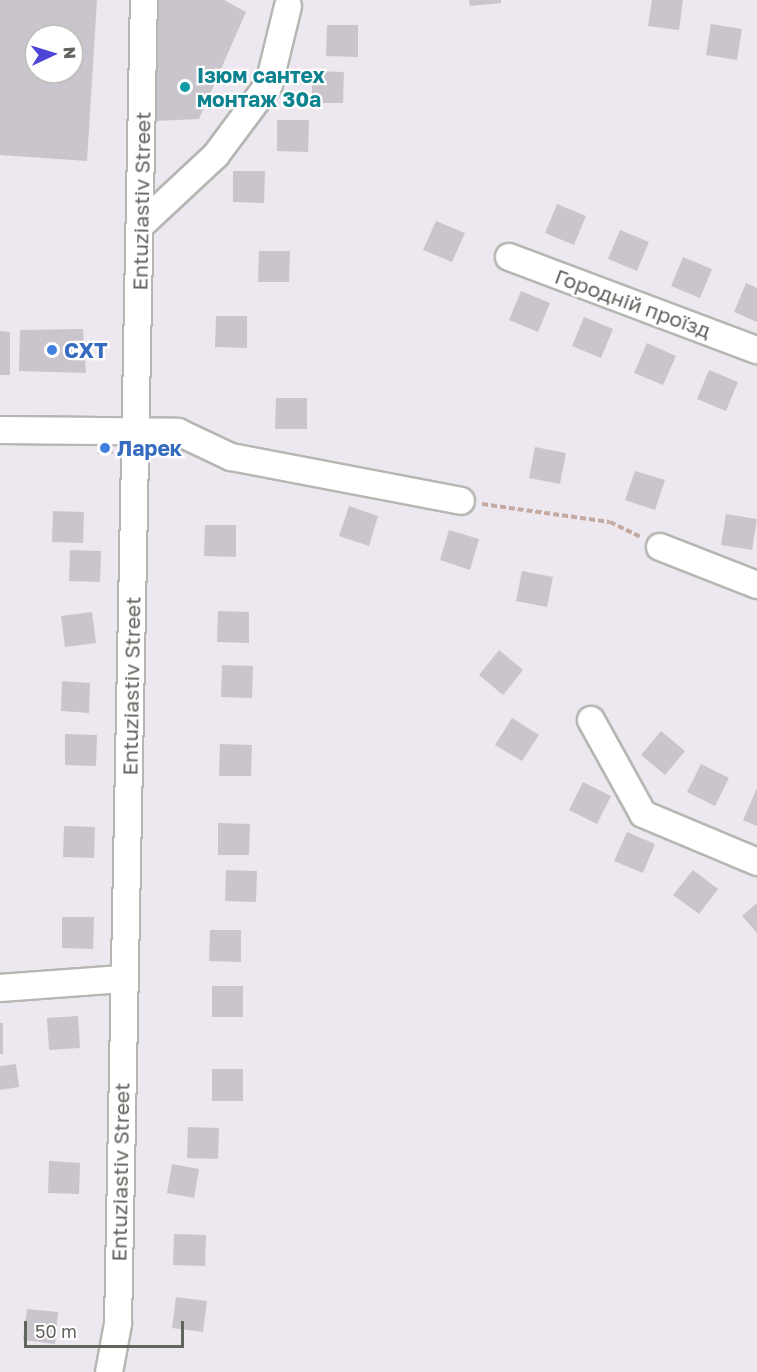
<!DOCTYPE html>
<meta charset="utf-8">
<style>
body{margin:0}
#map{position:relative;width:757px;height:1372px;overflow:hidden;background:#ede7ef;font-family:"Golos Text",sans-serif}
div>[style]{position:absolute}
[style*='--x']{left:calc(var(--x)*1px);top:calc(var(--y)*1px);width:calc(var(--w)*1px);rotate:calc(var(--a)*1deg)}
.building>*{inset:0;background:#cac5cc}
.path>*{height:4px;margin-top:-2px;transform-origin:0;background:repeating-linear-gradient(90deg,#c4aaa0 0 6px,transparent 0 9px)}
.roads{filter:drop-shadow(2px 0 #b4b7b2) drop-shadow(-2px 0 #b4b7b2) drop-shadow(0 2px #b4b7b2) drop-shadow(0 -2px #b4b7b2)}
.minor>*{height:26px;margin:-13px;padding:0 13px;transform-origin:13px;border-radius:13px;background:#fff}
.dots>*{width:16px;height:16px;translate:-50% -50%;box-sizing:border-box;border:3px solid #fff;border-radius:50%}
span{translate:-50% -50%;white-space:nowrap;text-align:center;line-height:1.15;-webkit-text-stroke:4.5px #fff;paint-order:stroke}
.culture-label{font-size:21px;color:#0d838f;font-weight:700}
.left{translate:0 -50%;text-align:left}
.street-label{font-size:21px;color:#62655e}
.shop-label{font-size:21px;color:#366cbe;font-weight:700}
.north{position:absolute;left:24px;top:24px;width:60px;height:60px;box-sizing:border-box;background:#fff;border:2px solid #c0c1bf;border-radius:50%;rotate:86deg;font-size:16px;font-weight:700;line-height:24px;text-align:center;color:#62655e}
.north::after{content:'';display:block;margin:auto;width:21px;height:27px;background:#4e45d7;clip-path:polygon(50% 0,100% 100%,50% 72%,0 100%)}
.scale{position:absolute;left:24px;top:1321px;width:160px;height:27px;box-sizing:border-box;border:3px solid #62655e;border-top:0;padding-left:8px;font-size:18px;line-height:21px;white-space:nowrap;color:#62655e;-webkit-text-stroke:4px #fff;paint-order:stroke}
</style>
<div id="map">
<div class="building">
<i style="clip-path:polygon(evenodd,0 0,97px 0,87px 161px,0 155px,0 0,36px 36px,72px 36px,72px 72px,36px 72px,36px 36px)"></i>
<i style="clip-path:polygon(158px 0,224px 0,246px 12px,199px 119px,155px 121px)"></i>
<i style="clip-path:polygon(469px 0,501px 0,501px 3px,470px 6px)"></i>
<i style="clip-path:polygon(652px 0,683px 0,679px 30px,648px 26px)"></i>
<i style="clip-path:polygon(711px 24px,742px 29px,737px 60px,706px 55px)"></i>
<i style="clip-path:polygon(327px 25px,358px 25px,358px 57px,326px 56px)"></i>
<i style="clip-path:polygon(312px 71px,344px 72px,343px 103px,312px 103px)"></i>
<i style="clip-path:polygon(277px 120px,309px 120px,308px 152px,277px 151px)"></i>
<i style="clip-path:polygon(233px 171px,265px 171px,264px 203px,233px 202px)"></i>
<i style="clip-path:polygon(557px 204px,586px 216px,574px 245px,545px 233px)"></i>
<i style="clip-path:polygon(436px 221px,465px 233px,452px 262px,423px 250px)"></i>
<i style="clip-path:polygon(620px 230px,649px 242px,637px 271px,608px 259px)"></i>
<i style="clip-path:polygon(259px 251px,290px 251px,289px 282px,258px 282px)"></i>
<i style="clip-path:polygon(683px 257px,712px 269px,700px 298px,671px 286px)"></i>
<i style="clip-path:polygon(746px 283px,757px 288px,757px 322px,734px 312px)"></i>
<i style="clip-path:polygon(521px 291px,550px 303px,538px 332px,509px 320px)"></i>
<i style="clip-path:polygon(216px 316px,247px 316px,247px 348px,215px 347px)"></i>
<i style="clip-path:polygon(584px 317px,613px 329px,601px 358px,572px 346px)"></i>
<i style="clip-path:polygon(83px 329px,86px 373px,19px 371px,20px 330px)"></i>
<i style="clip-path:polygon(0 331px,10px 332px,10px 375px,0 375px)"></i>
<i style="clip-path:polygon(647px 343px,676px 356px,663px 385px,634px 373px)"></i>
<i style="clip-path:polygon(709px 370px,738px 382px,726px 411px,697px 399px)"></i>
<i style="clip-path:polygon(276px 398px,307px 398px,307px 429px,275px 429px)"></i>
<i style="clip-path:polygon(113px 442px,113px 454px,98px 454px,98px 443px)"></i>
<i style="clip-path:polygon(535px 447px,566px 453px,560px 484px,529px 478px)"></i>
<i style="clip-path:polygon(635px 471px,665px 480px,655px 510px,625px 500px)"></i>
<i style="clip-path:polygon(349px 506px,378px 516px,369px 546px,339px 536px)"></i>
<i style="clip-path:polygon(53px 511px,84px 512px,83px 543px,52px 542px)"></i>
<i style="clip-path:polygon(726px 514px,757px 519px,752px 550px,721px 545px)"></i>
<i style="clip-path:polygon(205px 525px,236px 525px,236px 557px,204px 556px)"></i>
<i style="clip-path:polygon(449px 530px,479px 539px,470px 570px,440px 560px)"></i>
<i style="clip-path:polygon(70px 550px,101px 551px,100px 582px,69px 581px)"></i>
<i style="clip-path:polygon(522px 571px,553px 577px,547px 607px,516px 601px)"></i>
<i style="clip-path:polygon(218px 611px,249px 612px,249px 643px,217px 642px)"></i>
<i style="clip-path:polygon(92px 612px,96px 643px,65px 647px,61px 616px)"></i>
<i style="clip-path:polygon(499px 650px,523px 670px,503px 695px,479px 675px)"></i>
<i style="clip-path:polygon(222px 665px,253px 666px,252px 698px,221px 697px)"></i>
<i style="clip-path:polygon(62px 681px,90px 683px,89px 713px,61px 711px)"></i>
<i style="clip-path:polygon(512px 718px,539px 735px,522px 761px,495px 745px)"></i>
<i style="clip-path:polygon(661px 731px,685px 751px,665px 775px,641px 755px)"></i>
<i style="clip-path:polygon(65px 734px,97px 735px,96px 766px,65px 765px)"></i>
<i style="clip-path:polygon(220px 744px,252px 745px,251px 776px,219px 776px)"></i>
<i style="clip-path:polygon(701px 764px,729px 778px,715px 806px,687px 792px)"></i>
<i style="clip-path:polygon(583px 782px,611px 796px,597px 824px,569px 810px)"></i>
<i style="clip-path:polygon(757px 788px,757px 826px,743px 820px)"></i>
<i style="clip-path:polygon(218px 823px,250px 824px,249px 855px,218px 855px)"></i>
<i style="clip-path:polygon(64px 826px,95px 827px,94px 858px,63px 857px)"></i>
<i style="clip-path:polygon(627px 832px,655px 844px,643px 873px,614px 861px)"></i>
<i style="clip-path:polygon(226px 870px,257px 871px,256px 902px,225px 901px)"></i>
<i style="clip-path:polygon(693px 870px,718px 889px,699px 914px,673px 895px)"></i>
<i style="clip-path:polygon(757px 903px,757px 933px,742px 916px)"></i>
<i style="clip-path:polygon(62px 917px,94px 917px,93px 949px,62px 948px)"></i>
<i style="clip-path:polygon(210px 930px,241px 930px,241px 962px,209px 961px)"></i>
<i style="clip-path:polygon(212px 986px,243px 986px,243px 1017px,212px 1017px)"></i>
<i style="clip-path:polygon(78px 1016px,80px 1048px,49px 1050px,47px 1018px)"></i>
<i style="clip-path:polygon(0 1023px,3px 1023px,3px 1054px,0 1054px)"></i>
<i style="clip-path:polygon(16px 1064px,19px 1087px,0 1090px,0 1066px)"></i>
<i style="clip-path:polygon(212px 1069px,243px 1069px,243px 1101px,212px 1101px)"></i>
<i style="clip-path:polygon(188px 1127px,219px 1128px,218px 1159px,187px 1158px)"></i>
<i style="clip-path:polygon(49px 1161px,80px 1163px,79px 1194px,48px 1193px)"></i>
<i style="clip-path:polygon(172px 1164px,199px 1169px,194px 1198px,167px 1193px)"></i>
<i style="clip-path:polygon(174px 1234px,206px 1235px,205px 1266px,173px 1265px)"></i>
<i style="clip-path:polygon(176px 1297px,207px 1301px,203px 1332px,172px 1328px)"></i>
<i style="clip-path:polygon(27px 1309px,58px 1312px,55px 1344px,23px 1340px)"></i>
</div>
<div class="path">
<i style="--x:482;--y:504;--w:129;--a:8"></i>
<i style="--x:610;--y:522;--w:34;--a:26"></i>
</div>
<div class="roads">
<div class="minor">
<i style="--x:141;--y:225;--w:103;--a:-43"></i>
<i style="--x:216;--y:155;--w:89;--a:-53.3"></i>
<i style="--x:269;--y:84;--w:80;--a:-76.3"></i>
<i style="--x:509;--y:257;--w:265;--a:20.6"></i>
<i style="--x:0;--y:430;--w:178;--a:0.6"></i>
<i style="--x:178;--y:432;--w:59;--a:25.3"></i>
<i style="--x:231;--y:457;--w:234;--a:10.8"></i>
<i style="--x:660;--y:547;--w:104;--a:21.4"></i>
<i style="--x:591;--y:720;--w:107;--a:61"></i>
<i style="--x:643;--y:814;--w:124;--a:22.8"></i>
<i style="--x:0;--y:988;--w:123;--a:-4.2"></i>
<i style="--x:109;--y:1372;--w:49;--a:-79.4"></i>
<i style="--x:118;--y:1324;--w:1324;--a:-88.88"></i>
</div>
</div>
<div class="dots">
<i style="left:185px;top:87px;background:#0f9aa8"></i>
<i style="left:52px;top:350px;background:#3f7fe0"></i>
<i style="left:105px;top:448px;background:#3f7fe0"></i>
</div>
<div class="culture-label">
<span class="left" style="left:197px;top:87px">Ізюм сантех<br>монтаж 30a</span>
</div>
<div class="street-label">
<span style="left:141px;top:201px;rotate:-89deg">Entuziastiv Street</span>
<span style="left:633px;top:303px;rotate:20deg">Городній проїзд</span>
<span style="left:131px;top:686px;rotate:-89deg">Entuziastiv Street</span>
<span style="left:120px;top:1172px;rotate:-89deg">Entuziastiv Street</span>
</div>
<div class="shop-label">
<span class="left" style="left:64px;top:350px">СХТ</span>
<span class="left" style="left:117px;top:448px">Ларек</span>
</div>
<div class="north">N</div>
<div class="scale">50 m</div>
</div>
